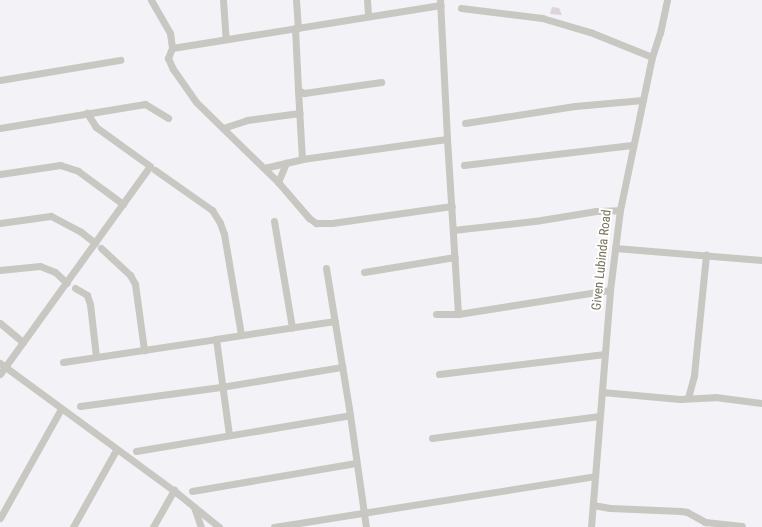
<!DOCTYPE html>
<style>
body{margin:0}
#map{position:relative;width:762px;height:527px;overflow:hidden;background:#f3f2f6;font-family:"Roboto Condensed",sans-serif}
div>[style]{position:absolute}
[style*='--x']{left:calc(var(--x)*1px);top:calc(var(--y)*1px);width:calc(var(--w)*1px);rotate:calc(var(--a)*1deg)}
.green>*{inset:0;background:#dcd3dd}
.minor>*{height:7px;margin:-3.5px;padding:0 3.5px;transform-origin:3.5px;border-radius:3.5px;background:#c8c7c1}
span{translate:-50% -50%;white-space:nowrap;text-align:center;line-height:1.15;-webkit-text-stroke:4px #fff;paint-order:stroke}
.street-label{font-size:13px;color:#78735c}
</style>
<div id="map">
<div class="green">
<i style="clip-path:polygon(552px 7px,559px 8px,562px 15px,550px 14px)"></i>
</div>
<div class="minor">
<i style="--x:151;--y:0;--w:38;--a:60"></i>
<i style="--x:170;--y:33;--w:15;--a:82"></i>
<i style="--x:172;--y:48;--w:11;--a:112"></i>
<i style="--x:168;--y:58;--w:12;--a:66"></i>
<i style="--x:173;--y:69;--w:40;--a:55.1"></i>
<i style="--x:196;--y:102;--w:115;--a:44.3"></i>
<i style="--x:278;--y:182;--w:48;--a:49.3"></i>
<i style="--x:309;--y:218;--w:9;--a:36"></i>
<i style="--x:316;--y:223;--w:16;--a:0"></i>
<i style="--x:332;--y:223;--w:121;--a:-8.1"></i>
<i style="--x:223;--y:0;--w:39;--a:86"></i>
<i style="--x:296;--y:0;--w:28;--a:86"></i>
<i style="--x:367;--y:0;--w:16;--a:86"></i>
<i style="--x:440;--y:0;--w:139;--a:87.1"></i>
<i style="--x:461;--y:8;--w:82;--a:7"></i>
<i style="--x:542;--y:18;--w:50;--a:16.3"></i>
<i style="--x:590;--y:32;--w:67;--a:22"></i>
<i style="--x:295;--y:28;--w:62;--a:87.2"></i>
<i style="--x:298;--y:90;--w:7;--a:27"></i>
<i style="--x:304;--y:93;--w:78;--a:-8.1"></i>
<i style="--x:172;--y:48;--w:272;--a:-9.1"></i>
<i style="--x:0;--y:80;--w:122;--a:-9.5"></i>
<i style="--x:298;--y:90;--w:69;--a:86.7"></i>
<i style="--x:465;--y:123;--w:111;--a:-8.8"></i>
<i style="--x:575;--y:106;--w:68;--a:-5"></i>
<i style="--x:0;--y:128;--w:147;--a:-9.4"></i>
<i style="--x:145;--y:104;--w:27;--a:31"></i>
<i style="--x:223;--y:128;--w:25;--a:-18"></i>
<i style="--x:247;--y:120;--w:53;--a:-7.5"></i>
<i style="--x:464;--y:165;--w:169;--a:-6.8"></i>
<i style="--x:264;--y:168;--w:39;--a:-13"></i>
<i style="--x:302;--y:159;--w:146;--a:-7.9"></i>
<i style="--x:447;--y:139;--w:175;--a:86.4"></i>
<i style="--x:155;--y:170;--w:70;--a:35.1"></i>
<i style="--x:212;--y:210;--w:15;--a:58"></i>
<i style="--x:220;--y:223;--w:12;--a:70"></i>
<i style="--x:224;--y:234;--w:101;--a:80.4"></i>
<i style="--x:0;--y:174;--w:61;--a:-8.5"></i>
<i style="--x:60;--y:165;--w:19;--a:18"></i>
<i style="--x:78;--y:171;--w:56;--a:36.3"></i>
<i style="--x:278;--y:182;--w:21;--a:-67"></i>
<i style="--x:274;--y:221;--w:108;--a:80.4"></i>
<i style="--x:0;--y:223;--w:51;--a:-7.8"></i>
<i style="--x:51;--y:216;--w:34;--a:28"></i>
<i style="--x:81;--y:232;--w:18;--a:38"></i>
<i style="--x:453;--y:230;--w:82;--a:-6.3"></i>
<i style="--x:535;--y:221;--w:62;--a:-9.3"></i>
<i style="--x:596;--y:211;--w:24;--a:-2"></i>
<i style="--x:101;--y:248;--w:40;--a:43"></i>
<i style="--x:130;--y:275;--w:10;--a:61"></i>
<i style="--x:135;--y:284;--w:67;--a:82.2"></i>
<i style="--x:615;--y:248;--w:147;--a:4.7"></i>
<i style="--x:326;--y:268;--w:149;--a:80.7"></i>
<i style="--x:0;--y:270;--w:40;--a:-5.7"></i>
<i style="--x:40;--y:266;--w:16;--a:22"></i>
<i style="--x:55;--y:272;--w:16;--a:43"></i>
<i style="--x:364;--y:272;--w:92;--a:-9.4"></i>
<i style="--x:75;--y:288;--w:14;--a:30"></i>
<i style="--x:87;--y:295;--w:9;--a:72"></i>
<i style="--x:90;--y:304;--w:53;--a:83.5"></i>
<i style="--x:436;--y:314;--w:22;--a:0"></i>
<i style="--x:458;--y:314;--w:154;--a:-9"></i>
<i style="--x:0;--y:323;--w:30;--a:40"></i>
<i style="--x:63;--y:362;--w:155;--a:-8.5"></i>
<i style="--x:0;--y:363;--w:220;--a:36.3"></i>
<i style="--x:177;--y:493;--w:54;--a:39"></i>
<i style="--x:0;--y:374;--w:256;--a:-54.2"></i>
<i style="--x:150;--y:166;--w:67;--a:-144.2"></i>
<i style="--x:96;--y:127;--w:17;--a:-123"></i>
<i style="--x:439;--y:374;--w:167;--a:-6.9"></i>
<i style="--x:602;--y:392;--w:78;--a:5.1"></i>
<i style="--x:680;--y:399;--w:35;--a:-3"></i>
<i style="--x:715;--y:397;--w:47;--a:7.3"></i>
<i style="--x:688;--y:398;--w:24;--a:-75"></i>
<i style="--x:694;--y:375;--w:121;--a:-84.3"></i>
<i style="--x:80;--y:406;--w:142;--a:-7.7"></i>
<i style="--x:221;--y:387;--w:123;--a:-9.4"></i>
<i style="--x:229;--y:435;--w:97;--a:-97.7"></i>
<i style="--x:216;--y:339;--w:120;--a:-8.6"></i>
<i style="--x:432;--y:438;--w:169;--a:-7.5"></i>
<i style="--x:136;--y:451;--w:217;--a:-9.5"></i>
<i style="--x:350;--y:415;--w:113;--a:81.9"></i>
<i style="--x:192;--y:491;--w:166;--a:-9.7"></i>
<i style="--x:593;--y:505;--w:17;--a:10"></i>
<i style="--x:610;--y:508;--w:71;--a:2.4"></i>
<i style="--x:681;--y:511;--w:6;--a:9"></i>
<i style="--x:687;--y:512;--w:21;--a:29"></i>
<i style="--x:705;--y:522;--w:37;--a:6"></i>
<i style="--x:194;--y:507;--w:21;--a:71"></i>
<i style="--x:0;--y:518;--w:125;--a:-60.8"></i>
<i style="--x:73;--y:527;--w:88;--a:-60.8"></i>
<i style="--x:153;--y:527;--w:43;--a:-60.4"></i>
<i style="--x:274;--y:527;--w:325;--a:-9"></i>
<i style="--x:591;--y:527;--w:238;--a:-85.4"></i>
<i style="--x:610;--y:290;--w:81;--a:-82.9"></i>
<i style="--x:620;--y:210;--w:156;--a:-78.2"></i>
<i style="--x:652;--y:57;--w:25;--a:-72"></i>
<i style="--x:660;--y:33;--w:34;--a:-78"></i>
</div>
<div class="street-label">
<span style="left:602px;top:260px;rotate:-84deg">Given Lubinda Road</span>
</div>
</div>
